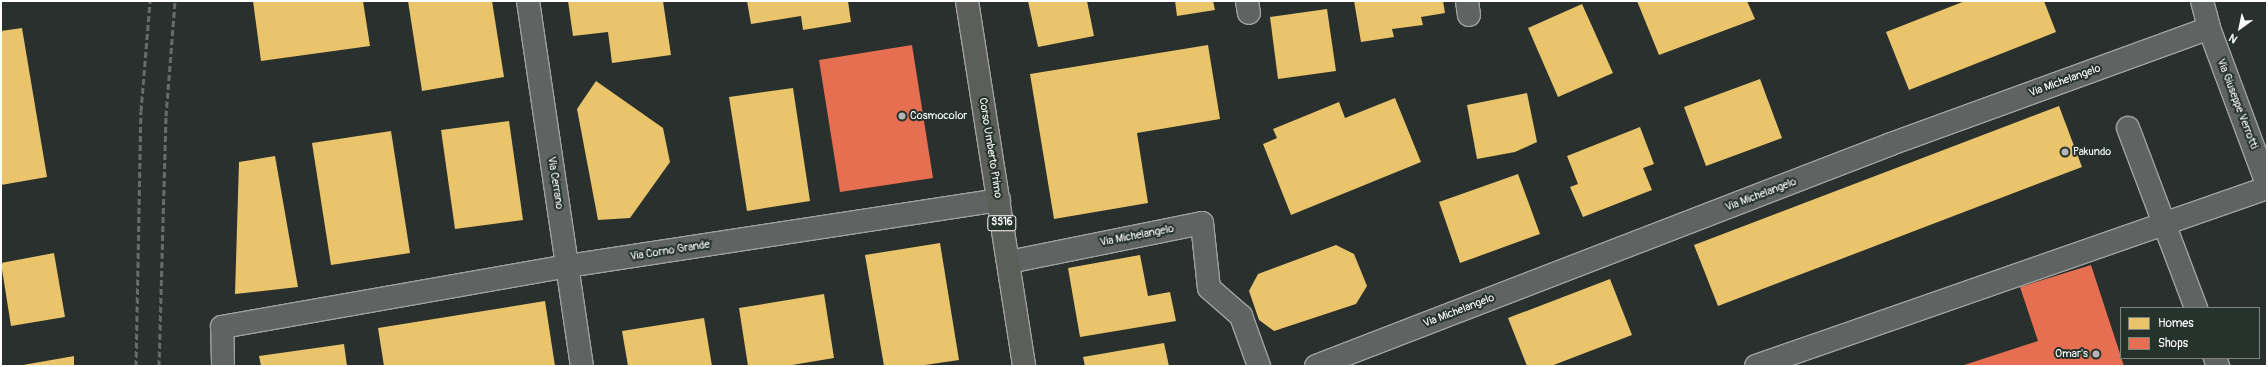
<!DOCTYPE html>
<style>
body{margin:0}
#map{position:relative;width:2268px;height:367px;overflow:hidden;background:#29302d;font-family:Pangolin,sans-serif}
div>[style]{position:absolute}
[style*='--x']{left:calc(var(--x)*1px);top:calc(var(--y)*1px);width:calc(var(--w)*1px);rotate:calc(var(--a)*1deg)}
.homes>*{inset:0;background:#e9c46a}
.shops>*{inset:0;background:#e76f51}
.roads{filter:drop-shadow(1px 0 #9fa2a0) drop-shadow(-1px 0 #9fa2a0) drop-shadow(0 1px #9fa2a0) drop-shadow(0 -1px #9fa2a0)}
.minor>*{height:22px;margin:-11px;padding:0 11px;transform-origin:11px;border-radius:11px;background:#5f6362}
.major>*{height:22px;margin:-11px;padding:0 11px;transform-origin:11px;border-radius:11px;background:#5c5e59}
.rail>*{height:3px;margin-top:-1.5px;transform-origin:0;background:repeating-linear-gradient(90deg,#686c69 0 6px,transparent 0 9px)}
.dots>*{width:11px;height:11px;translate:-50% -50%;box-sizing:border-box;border:2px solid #26332d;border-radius:50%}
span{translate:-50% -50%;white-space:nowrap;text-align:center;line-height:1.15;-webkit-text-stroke:4px #26332d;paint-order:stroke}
.shield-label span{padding:1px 3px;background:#26332d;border:1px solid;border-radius:3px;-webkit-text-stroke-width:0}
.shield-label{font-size:10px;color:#fff;font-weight:700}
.street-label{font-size:11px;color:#fff}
.poi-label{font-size:11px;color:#fff}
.left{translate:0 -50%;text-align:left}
.right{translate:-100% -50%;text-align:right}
.frame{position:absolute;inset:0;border:2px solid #fff;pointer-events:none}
.legend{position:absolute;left:2120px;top:307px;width:140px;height:52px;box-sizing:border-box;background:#26332d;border:1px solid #7d8581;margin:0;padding:5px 7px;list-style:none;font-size:12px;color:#fff}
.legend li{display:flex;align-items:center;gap:8px;height:20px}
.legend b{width:20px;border:1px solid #7d8581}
.north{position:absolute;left:2220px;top:8px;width:40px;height:40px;-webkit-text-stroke:3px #26332d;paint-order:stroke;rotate:213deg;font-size:11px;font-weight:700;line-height:16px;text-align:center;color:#fff}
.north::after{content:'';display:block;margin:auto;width:14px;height:18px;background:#fff;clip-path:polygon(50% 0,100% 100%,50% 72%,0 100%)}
</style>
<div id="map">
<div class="homes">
<i style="clip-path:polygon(253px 1px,363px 1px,370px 46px,261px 61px)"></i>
<i style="clip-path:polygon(408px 1px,492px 1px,504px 77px,422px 91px)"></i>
<i style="clip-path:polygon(568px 1px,663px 1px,671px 55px,612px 63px,608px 32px,573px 36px)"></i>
<i style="clip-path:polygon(747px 1px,848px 1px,851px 22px,803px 30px,801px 16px,751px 24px)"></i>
<i style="clip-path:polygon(1028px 1px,1087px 1px,1094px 36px,1038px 47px)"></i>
<i style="clip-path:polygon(1175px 1px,1213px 1px,1215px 10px,1177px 16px)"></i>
<i style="clip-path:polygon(1354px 1px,1443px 1px,1445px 13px,1421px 17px,1423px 25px,1392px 29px,1394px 37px,1361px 42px)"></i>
<i style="clip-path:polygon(1637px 1px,1747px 1px,1755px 19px,1659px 55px)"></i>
<i style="clip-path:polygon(1965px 1px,2044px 1px,2056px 32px,1909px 90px,1886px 32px)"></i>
<i style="clip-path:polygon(1582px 4px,1613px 73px,1558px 97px,1528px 28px)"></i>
<i style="clip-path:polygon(1327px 9px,1336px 71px,1278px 79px,1270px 17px)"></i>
<i style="clip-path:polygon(22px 28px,47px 177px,1px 185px,1px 31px)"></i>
<i style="clip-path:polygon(1208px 45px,1220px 119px,1137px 133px,1148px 203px,1054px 219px,1030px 74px)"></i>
<i style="clip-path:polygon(1760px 79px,1782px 138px,1706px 166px,1684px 107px)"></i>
<i style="clip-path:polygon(596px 81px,663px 128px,670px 162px,630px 218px,598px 220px,577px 109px)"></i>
<i style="clip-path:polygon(793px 88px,810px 201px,747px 211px,729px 97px)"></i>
<i style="clip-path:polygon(1527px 93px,1537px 142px,1515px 152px,1477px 159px,1467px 105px)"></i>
<i style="clip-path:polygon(1395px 98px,1421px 162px,1291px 215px,1263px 144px,1277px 138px,1273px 129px,1339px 102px,1345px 118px)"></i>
<i style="clip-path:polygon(2059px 106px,2082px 167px,1718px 306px,1694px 245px)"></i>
<i style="clip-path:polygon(509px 121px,523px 220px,455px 229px,441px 130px)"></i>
<i style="clip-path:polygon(1640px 127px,1654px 164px,1643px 168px,1652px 190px,1583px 217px,1570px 187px,1578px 184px,1567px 156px)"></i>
<i style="clip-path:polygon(391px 131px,410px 253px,331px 265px,312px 143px)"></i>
<i style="clip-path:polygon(275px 156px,298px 287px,235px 294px,239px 162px)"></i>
<i style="clip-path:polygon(1518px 174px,1540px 234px,1460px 263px,1439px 202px)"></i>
<i style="clip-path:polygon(940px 243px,959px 360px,918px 366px,884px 366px,865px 255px)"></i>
<i style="clip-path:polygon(1336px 245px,1354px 254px,1367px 286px,1356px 304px,1274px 331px,1259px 320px,1249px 291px,1258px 274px)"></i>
<i style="clip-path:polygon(54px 253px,65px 317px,11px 326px,1px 263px)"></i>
<i style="clip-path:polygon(1140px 255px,1148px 296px,1170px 292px,1176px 321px,1080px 337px,1068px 268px)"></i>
<i style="clip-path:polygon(1610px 279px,1632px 335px,1551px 366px,1527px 366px,1508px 318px)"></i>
<i style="clip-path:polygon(824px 294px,834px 358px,786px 366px,748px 366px,739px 308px)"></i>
<i style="clip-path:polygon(545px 301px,555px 366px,384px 366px,378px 328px)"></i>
<i style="clip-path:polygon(704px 318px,712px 366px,628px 366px,622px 331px)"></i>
<i style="clip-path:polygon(1164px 343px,1169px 366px,1085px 366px,1083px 357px)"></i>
<i style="clip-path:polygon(344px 344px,347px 366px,261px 366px,259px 356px)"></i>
<i style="clip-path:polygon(74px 356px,74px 366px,23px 366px,23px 365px)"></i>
</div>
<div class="shops">
<i style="clip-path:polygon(912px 45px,933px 178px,840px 192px,819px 60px)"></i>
<i style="clip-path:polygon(2091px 265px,2124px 366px,1961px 366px,2038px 341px,2020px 287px)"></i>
</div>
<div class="roads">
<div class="minor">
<i style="--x:528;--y:1;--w:369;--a:81.6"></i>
<i style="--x:1247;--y:1;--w:12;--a:81"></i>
<i style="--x:1467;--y:1;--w:14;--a:82"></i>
<i style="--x:2202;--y:1;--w:28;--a:75"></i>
<i style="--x:2209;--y:28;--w:166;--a:69.6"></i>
<i style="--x:2128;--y:128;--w:192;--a:69.3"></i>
<i style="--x:1009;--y:262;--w:197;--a:-11.4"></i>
<i style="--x:1202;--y:223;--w:65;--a:83.9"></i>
<i style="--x:1209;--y:288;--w:43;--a:41.2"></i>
<i style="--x:1241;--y:316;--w:53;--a:70.2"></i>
<i style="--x:2215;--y:358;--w:9;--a:69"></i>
<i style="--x:223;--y:366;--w:39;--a:-91"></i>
<i style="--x:222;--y:327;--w:351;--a:-10"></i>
<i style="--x:568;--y:266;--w:436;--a:-8.7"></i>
<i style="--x:1316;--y:366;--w:616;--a:-21.11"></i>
<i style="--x:1891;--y:144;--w:338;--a:-20"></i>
<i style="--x:1756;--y:366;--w:541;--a:-19.21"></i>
</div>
<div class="major">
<i style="--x:967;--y:1;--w:369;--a:81.1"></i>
</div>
</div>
<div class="rail">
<i style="--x:136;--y:366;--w:255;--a:-88.9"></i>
<i style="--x:141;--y:111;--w:110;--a:-85.3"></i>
<i style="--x:159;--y:366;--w:250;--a:-88.4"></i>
<i style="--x:166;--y:116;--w:115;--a:-85.5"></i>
</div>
<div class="dots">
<i style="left:902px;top:116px;background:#b4b7b6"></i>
<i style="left:2065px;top:152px;background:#b4b7b6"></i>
<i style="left:2096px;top:354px;background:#b4b7b6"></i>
</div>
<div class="shield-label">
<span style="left:1002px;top:223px">SS16</span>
</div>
<div class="street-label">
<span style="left:2065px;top:81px;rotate:-20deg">Via Michelangelo</span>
<span style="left:2237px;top:104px;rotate:69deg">Via Giuseppe Verrotti</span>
<span style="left:990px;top:148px;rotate:81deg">Corso Umberto Primo</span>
<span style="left:555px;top:183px;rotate:81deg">Via Cerrano</span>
<span style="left:1761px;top:195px;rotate:-21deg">Via Michelangelo</span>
<span style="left:1137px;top:236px;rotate:-11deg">Via Michelangelo</span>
<span style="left:670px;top:251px;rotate:-9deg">Via Corno Grande</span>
<span style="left:1459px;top:311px;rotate:-21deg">Via Michelangelo</span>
</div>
<div class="poi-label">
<span class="left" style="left:910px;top:116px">Cosmocolor</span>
<span class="left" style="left:2073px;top:152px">Pakundo</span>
<span class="right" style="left:2088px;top:354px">Omar's</span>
</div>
<div class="frame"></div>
<ul class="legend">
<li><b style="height:11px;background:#e9c46a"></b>Homes</li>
<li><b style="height:11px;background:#e76f51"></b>Shops</li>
</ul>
<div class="north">N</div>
</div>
